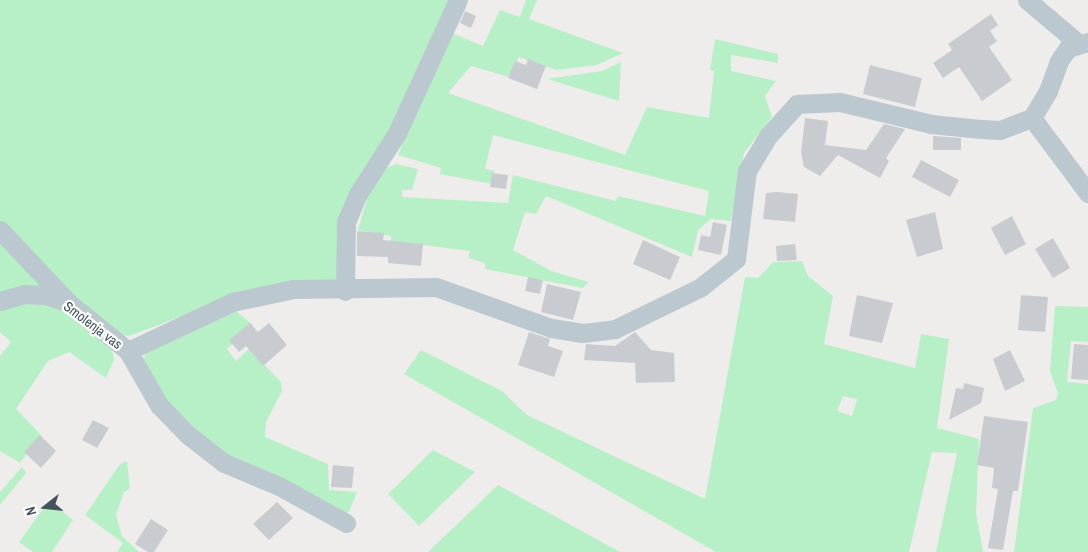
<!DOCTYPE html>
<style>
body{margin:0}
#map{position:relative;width:1088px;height:552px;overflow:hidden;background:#efecec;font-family:"Archivo Narrow",sans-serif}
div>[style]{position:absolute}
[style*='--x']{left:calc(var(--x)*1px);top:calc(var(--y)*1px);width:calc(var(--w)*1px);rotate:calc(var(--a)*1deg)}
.green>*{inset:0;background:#b7f0c7}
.building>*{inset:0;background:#c8ccd1}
.minor>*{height:19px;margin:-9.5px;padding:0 9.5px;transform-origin:9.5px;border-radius:9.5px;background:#bcc8cf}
span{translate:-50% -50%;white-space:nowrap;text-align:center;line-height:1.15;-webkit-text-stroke:4.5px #fff;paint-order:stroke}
.street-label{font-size:14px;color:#44525a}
.north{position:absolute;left:20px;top:482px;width:50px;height:50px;-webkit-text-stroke:4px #fff;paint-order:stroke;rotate:254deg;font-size:14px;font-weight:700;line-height:20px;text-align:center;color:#44525a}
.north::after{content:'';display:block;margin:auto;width:18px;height:22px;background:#44525a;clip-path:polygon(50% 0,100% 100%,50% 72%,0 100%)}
</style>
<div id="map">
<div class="green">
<i style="clip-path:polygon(0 0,453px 0,367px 177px,340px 279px,230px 298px,129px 336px,116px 334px,64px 295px,0 295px)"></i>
<i style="clip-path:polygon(526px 0,537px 0,529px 19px,623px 53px,597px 65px,556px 70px,519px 57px,509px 77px,471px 66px,448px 93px,625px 155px,647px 107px,709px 118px,714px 71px,710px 70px,715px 39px,778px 54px,778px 63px,731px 55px,731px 71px,776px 81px,765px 96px,772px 117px,744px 153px,731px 221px,711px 219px,698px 230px,692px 257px,546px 196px,536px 214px,525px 212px,513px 250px,551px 271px,588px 282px,583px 288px,485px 269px,485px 263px,468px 258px,470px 251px,391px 241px,391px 236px,358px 230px,370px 189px,386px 168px,396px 164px,418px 169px,412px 190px,402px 190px,402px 197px,508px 203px,513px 175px,616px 201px,618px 196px,705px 216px,709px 191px,493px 135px,485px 169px,494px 171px,492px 184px,440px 174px,441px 168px,398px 155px,447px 31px,483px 46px,500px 10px,520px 17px)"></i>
<i style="clip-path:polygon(621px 62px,619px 101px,547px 79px,602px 71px)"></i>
<i style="clip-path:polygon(evenodd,802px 261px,808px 276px,833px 296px,824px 344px,915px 368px,921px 334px,949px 339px,937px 428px,979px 439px,976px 513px,983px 552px,936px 552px,957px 453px,932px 452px,909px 552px,716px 552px,404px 374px,421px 350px,502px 391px,527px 415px,705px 499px,745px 277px,758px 278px,773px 262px,802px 261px,843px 396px,857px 399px,852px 416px,837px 411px,843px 396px)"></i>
<i style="clip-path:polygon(54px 300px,112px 350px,114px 360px,106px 378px,69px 352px,48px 361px,16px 409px,41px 435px,20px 463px,0 451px,0 356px,11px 342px,0 332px,0 304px)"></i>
<i style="clip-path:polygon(1055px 306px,1088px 307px,1088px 342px,1071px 341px,1067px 382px,1088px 384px,1088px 552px,1014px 552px,1033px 408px,1056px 400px,1058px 394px,1050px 371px)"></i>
<i style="clip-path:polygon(232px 308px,253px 325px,227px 349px,236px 361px,249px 349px,281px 382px,282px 391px,266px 422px,265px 437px,328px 464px,329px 490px,357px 492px,349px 512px,343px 515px,223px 453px,195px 433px,162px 399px,144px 360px,146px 345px)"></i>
<i style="clip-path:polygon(433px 450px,475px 472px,419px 526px,388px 494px)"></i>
<i style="clip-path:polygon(127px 461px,130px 489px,124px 492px,116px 515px,122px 536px,139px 552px,117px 552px,123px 543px,85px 515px,120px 464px)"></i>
<i style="clip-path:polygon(22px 467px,26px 473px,0 505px,0 492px)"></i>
<i style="clip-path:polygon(498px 485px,620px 552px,428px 552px)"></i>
<i style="clip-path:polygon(49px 501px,73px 520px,52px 552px,33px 552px,19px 542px)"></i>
</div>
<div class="building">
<i style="clip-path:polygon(465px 11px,476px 16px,471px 28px,460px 23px)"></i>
<i style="clip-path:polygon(991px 14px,998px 25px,990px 31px,997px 41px,989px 47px,1012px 80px,982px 101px,959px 67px,943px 78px,933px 63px,952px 50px,948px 44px)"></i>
<i style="clip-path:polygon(528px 59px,546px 66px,537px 89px,508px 78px,515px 61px,526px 65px)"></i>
<i style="clip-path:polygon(870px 65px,922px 78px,915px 107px,863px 94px)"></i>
<i style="clip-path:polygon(805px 118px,828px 121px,825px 145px,866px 150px,884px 124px,905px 129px,886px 158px,889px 161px,880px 178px,838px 155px,820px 176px,804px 167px,801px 153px)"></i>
<i style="clip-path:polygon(933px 136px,961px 138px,961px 150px,933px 150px)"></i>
<i style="clip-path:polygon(921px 160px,959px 180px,950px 197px,912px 177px)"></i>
<i style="clip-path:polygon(492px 173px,508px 175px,506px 189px,490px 187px)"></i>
<i style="clip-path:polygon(777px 192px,798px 194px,795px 222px,763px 219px,766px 193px)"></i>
<i style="clip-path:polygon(935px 212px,943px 249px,917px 257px,906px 220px)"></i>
<i style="clip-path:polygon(1012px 216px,1026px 244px,1005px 255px,991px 228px)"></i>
<i style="clip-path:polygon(713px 222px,727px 225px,721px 255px,698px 250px,701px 235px,710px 237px)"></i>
<i style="clip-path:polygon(357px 231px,384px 233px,383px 240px,423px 244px,421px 266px,388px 263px,388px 257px,357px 256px)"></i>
<i style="clip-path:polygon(1053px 238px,1070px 268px,1053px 278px,1035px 249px)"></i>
<i style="clip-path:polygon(643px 240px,680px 257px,670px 280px,633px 264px)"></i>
<i style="clip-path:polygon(795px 244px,797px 260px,777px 261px,776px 246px)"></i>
<i style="clip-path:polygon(528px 277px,543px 280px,540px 294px,525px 291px)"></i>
<i style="clip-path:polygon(547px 284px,581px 292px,573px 320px,541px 312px)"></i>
<i style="clip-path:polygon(857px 295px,893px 303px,882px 343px,849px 336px)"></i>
<i style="clip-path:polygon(1021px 295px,1048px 297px,1045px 332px,1018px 330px)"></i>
<i style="clip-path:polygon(250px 323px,258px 332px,269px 323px,287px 345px,263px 366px,246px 346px,239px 352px,229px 340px)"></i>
<i style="clip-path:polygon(529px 332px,550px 339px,548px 346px,563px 351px,554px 377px,518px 365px)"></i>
<i style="clip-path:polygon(635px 332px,651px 350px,674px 353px,675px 382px,636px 383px,635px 363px,584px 360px,586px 344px,615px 346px)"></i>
<i style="clip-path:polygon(1074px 344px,1088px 345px,1088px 380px,1071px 379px)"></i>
<i style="clip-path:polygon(1010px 350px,1025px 381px,1005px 391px,993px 359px)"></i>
<i style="clip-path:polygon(964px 383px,984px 388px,981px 403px,949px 420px,956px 388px,963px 389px)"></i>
<i style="clip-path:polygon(984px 416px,1028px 422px,1018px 491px,1013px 491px,1003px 550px,988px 548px,998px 489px,992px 488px,994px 468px,977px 465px)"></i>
<i style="clip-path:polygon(93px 420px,109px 428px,97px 448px,82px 440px)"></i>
<i style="clip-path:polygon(40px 435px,56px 451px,41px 468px,24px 452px)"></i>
<i style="clip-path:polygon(333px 465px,354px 467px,352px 488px,331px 487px)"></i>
<i style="clip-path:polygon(277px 502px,293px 518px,269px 540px,253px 524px)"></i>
<i style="clip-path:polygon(151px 519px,168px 530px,154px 552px,148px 552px,135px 544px)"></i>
</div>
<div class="minor">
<i style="--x:1027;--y:0;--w:67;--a:40.1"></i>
<i style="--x:1088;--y:42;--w:21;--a:163"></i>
<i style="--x:1068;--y:48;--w:16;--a:125"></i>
<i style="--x:1059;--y:61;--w:32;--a:110"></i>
<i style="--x:1048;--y:91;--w:31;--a:121"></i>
<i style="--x:1032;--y:118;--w:94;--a:53.3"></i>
<i style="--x:0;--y:230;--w:98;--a:46.7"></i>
<i style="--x:345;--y:291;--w:69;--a:-89.2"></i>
<i style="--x:346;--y:222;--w:30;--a:-67"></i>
<i style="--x:358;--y:194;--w:72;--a:-57.4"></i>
<i style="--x:397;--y:133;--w:146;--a:-65.4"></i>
<i style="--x:0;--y:301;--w:25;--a:-16"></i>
<i style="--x:24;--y:294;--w:22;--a:3"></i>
<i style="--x:46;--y:295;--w:24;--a:19"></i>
<i style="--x:69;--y:303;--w:76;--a:39.1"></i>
<i style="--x:346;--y:523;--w:77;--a:-151.1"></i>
<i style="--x:279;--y:486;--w:60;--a:-157.3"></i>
<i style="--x:224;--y:463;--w:46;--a:-142.1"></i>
<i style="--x:188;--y:435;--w:42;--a:-134"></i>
<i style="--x:159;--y:405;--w:62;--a:-119.9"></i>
<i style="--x:128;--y:351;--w:115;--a:-25.2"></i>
<i style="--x:232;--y:302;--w:62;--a:-12"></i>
<i style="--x:293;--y:289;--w:143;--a:-0.8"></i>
<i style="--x:436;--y:287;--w:122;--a:19.6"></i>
<i style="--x:551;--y:328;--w:32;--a:9"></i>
<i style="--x:583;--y:333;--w:32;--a:-7"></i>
<i style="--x:615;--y:329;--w:96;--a:-26"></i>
<i style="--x:701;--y:287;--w:45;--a:-38.7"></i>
<i style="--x:736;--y:259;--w:89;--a:-82.9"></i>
<i style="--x:747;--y:171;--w:41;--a:-59"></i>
<i style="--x:768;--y:136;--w:43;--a:-47.8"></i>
<i style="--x:797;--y:104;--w:43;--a:-2.7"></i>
<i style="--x:840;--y:102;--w:94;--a:13.6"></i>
<i style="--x:931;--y:124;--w:50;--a:5.7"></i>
<i style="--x:981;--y:129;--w:19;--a:3"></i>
<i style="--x:1000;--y:130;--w:34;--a:-21"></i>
</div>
<div class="street-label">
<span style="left:93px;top:325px;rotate:37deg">Smolenja vas</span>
</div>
<div class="north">N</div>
</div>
